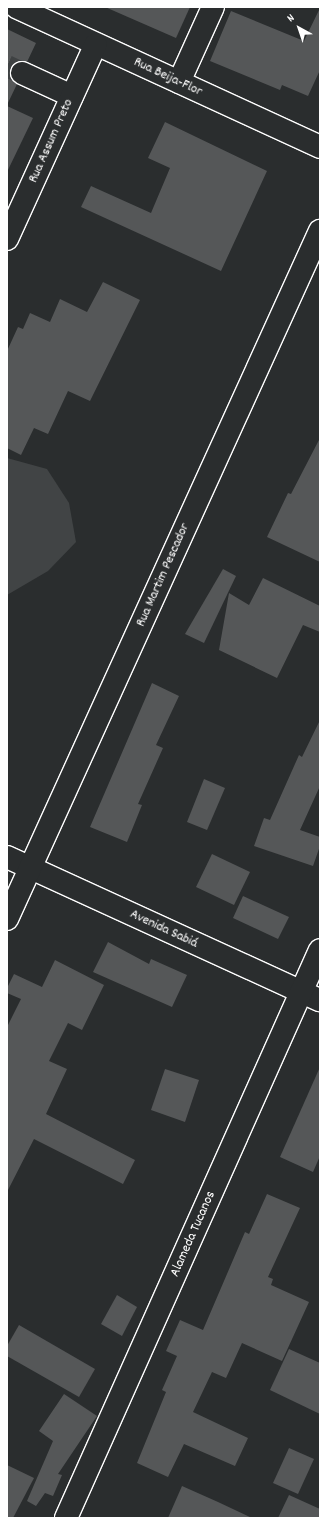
<!DOCTYPE html>
<meta charset="utf-8">
<style>
body{margin:0}
#map{position:relative;width:327px;height:1525px;overflow:hidden;background:#2a2d2e;font-family:Dekko,sans-serif}
div>[style]{position:absolute}
[style*='--x']{left:calc(var(--x)*1px);top:calc(var(--y)*1px);width:calc(var(--w)*1px);rotate:calc(var(--a)*1deg)}
.green>*{inset:0;background:#414445}
.building>*{inset:0;background:#555758}
.minor-tunnel>*{height:22px;margin-top:-11px;transform-origin:0;background:repeating-linear-gradient(90deg,#3f4243 0 22px,transparent 0 33px)}
.roads{filter:drop-shadow(1px 0 #fff) drop-shadow(-1px 0 #fff) drop-shadow(0 1px #fff) drop-shadow(0 -1px #fff)}
.minor>*{height:22px;margin:-11px;padding:0 11px;transform-origin:11px;border-radius:11px;background:#2a2d2e}
span{translate:-50% -50%;white-space:nowrap;text-align:center;line-height:1.15;-webkit-text-stroke:3px #2a2d2e;paint-order:stroke}
.street-label{font-size:14px;color:#fff}
.frame{position:absolute;inset:0;border:8px solid #fff;pointer-events:none}
.north{position:absolute;left:279px;top:8px;width:40px;height:40px;-webkit-text-stroke:3px #2a2d2e;paint-order:stroke;rotate:320deg;font-size:11px;font-weight:700;line-height:16px;text-align:center;color:#fff}
.north::after{content:'';display:block;margin:auto;width:14px;height:18px;background:#fff;clip-path:polygon(50% 0,100% 100%,50% 72%,0 100%)}
</style>
<div id="map">
<div class="green">
<i style="clip-path:polygon(7px 458px,47px 469px,69px 503px,76px 542px,48px 571px,7px 595px)"></i>
</div>
<div class="building">
<i style="clip-path:polygon(105px 7px,190px 7px,176px 38px)"></i>
<i style="clip-path:polygon(320px 8px,320px 70px,308px 96px,282px 85px,280px 90px,210px 61px,231px 11px,304px 41px)"></i>
<i style="clip-path:polygon(7px 29px,36px 43px,27px 62px,20px 61px,11px 67px,10px 75px,17px 84px,7px 105px)"></i>
<i style="clip-path:polygon(7px 106px,33px 118px,7px 172px)"></i>
<i style="clip-path:polygon(165px 122px,267px 171px,221px 271px,81px 207px,91px 186px,151px 213px,170px 168px,148px 158px)"></i>
<i style="clip-path:polygon(103px 282px,140px 300px,90px 401px,68px 391px,48px 434px,34px 428px,21px 455px,7px 448px,7px 351px,18px 327px,23px 329px,30px 313px,50px 322px,60px 299px,87px 312px)"></i>
<i style="clip-path:polygon(320px 438px,320px 562px,267px 537px,288px 493px,291px 494px)"></i>
<i style="clip-path:polygon(223px 569px,236px 576px,204px 643px,185px 634px)"></i>
<i style="clip-path:polygon(263px 578px,320px 606px,320px 632px,303px 625px,277px 678px,219px 650px,229px 593px,249px 605px)"></i>
<i style="clip-path:polygon(152px 683px,179px 696px,156px 745px,163px 748px,138px 804px,142px 805px,127px 842px,90px 827px)"></i>
<i style="clip-path:polygon(320px 720px,320px 786px,300px 830px,320px 837px,320px 846px,313px 866px,254px 846px,264px 818px,270px 820px,299px 755px,302px 757px)"></i>
<i style="clip-path:polygon(204px 779px,225px 788px,207px 830px,187px 822px)"></i>
<i style="clip-path:polygon(212px 854px,250px 872px,234px 905px,196px 887px)"></i>
<i style="clip-path:polygon(243px 896px,289px 917px,278px 939px,233px 918px)"></i>
<i style="clip-path:polygon(108px 942px,149px 964px,151px 959px,187px 975px,172px 1007px,93px 972px)"></i>
<i style="clip-path:polygon(55px 960px,104px 985px,82px 1030px,68px 1023px,49px 1061px,67px 1069px,46px 1114px,135px 1160px,123px 1184px,34px 1139px,7px 1192px,7px 1027px,21px 999px,7px 993px,7px 988px,14px 974px,42px 987px)"></i>
<i style="clip-path:polygon(320px 1067px,320px 1156px,313px 1172px,280px 1157px)"></i>
<i style="clip-path:polygon(165px 1069px,199px 1080px,185px 1122px,151px 1110px)"></i>
<i style="clip-path:polygon(267px 1194px,300px 1208px,268px 1277px,273px 1279px,271px 1285px,309px 1302px,282px 1361px,242px 1343px,226px 1378px,212px 1372px,193px 1412px,248px 1438px,235px 1466px,184px 1444px,168px 1477px,137px 1463px,166px 1392px,162px 1390px,177px 1356px,166px 1351px,180px 1320px,203px 1330px,245px 1232px,249px 1234px)"></i>
<i style="clip-path:polygon(117px 1295px,137px 1307px,122px 1336px,101px 1324px)"></i>
<i style="clip-path:polygon(19px 1325px,95px 1369px,79px 1397px,7px 1356px,7px 1346px)"></i>
<i style="clip-path:polygon(289px 1349px,320px 1363px,320px 1414px,270px 1390px)"></i>
<i style="clip-path:polygon(64px 1394px,97px 1416px,58px 1474px,62px 1475px,53px 1496px,45px 1493px,36px 1506px,27px 1501px,53px 1441px,39px 1431px)"></i>
<i style="clip-path:polygon(289px 1448px,314px 1459px,298px 1494px,273px 1483px)"></i>
<i style="clip-path:polygon(7px 1465px,34px 1478px,13px 1518px,7px 1518px)"></i>
<i style="clip-path:polygon(182px 1486px,218px 1502px,252px 1518px,168px 1518px)"></i>
<i style="clip-path:polygon(289px 1495px,320px 1509px,320px 1518px,278px 1518px)"></i>
</div>
<div class="minor-tunnel">
<i style="--x:7;--y:66;--w:17;--a:25"></i>
</div>
<div class="roads">
<div class="minor">
<i style="--x:16;--y:7;--w:335;--a:24.7"></i>
<i style="--x:22;--y:73;--w:55;--a:24.7"></i>
<i style="--x:179;--y:82;--w:82;--a:-65.6"></i>
<i style="--x:7;--y:239;--w:214;--a:-65.5"></i>
<i style="--x:7;--y:857;--w:344;--a:24.6"></i>
<i style="--x:7;--y:919;--w:756;--a:-65.54"></i>
<i style="--x:66;--y:1518;--w:622;--a:-65.91"></i>
</div>
</div>
<div class="street-label">
<span style="left:168px;top:77px;rotate:25deg">Rua Beija-Flor</span>
<span style="left:51px;top:141px;rotate:-66deg">Rua Assum Preto</span>
<span style="left:163px;top:575px;rotate:-66deg">Rua Martim Pescador</span>
<span style="left:164px;top:929px;rotate:25deg">Avenida Sabiá</span>
<span style="left:193px;top:1234px;rotate:-66deg">Alameda Tucanos</span>
</div>
<div class="frame"></div>
<div class="north">N</div>
</div>
